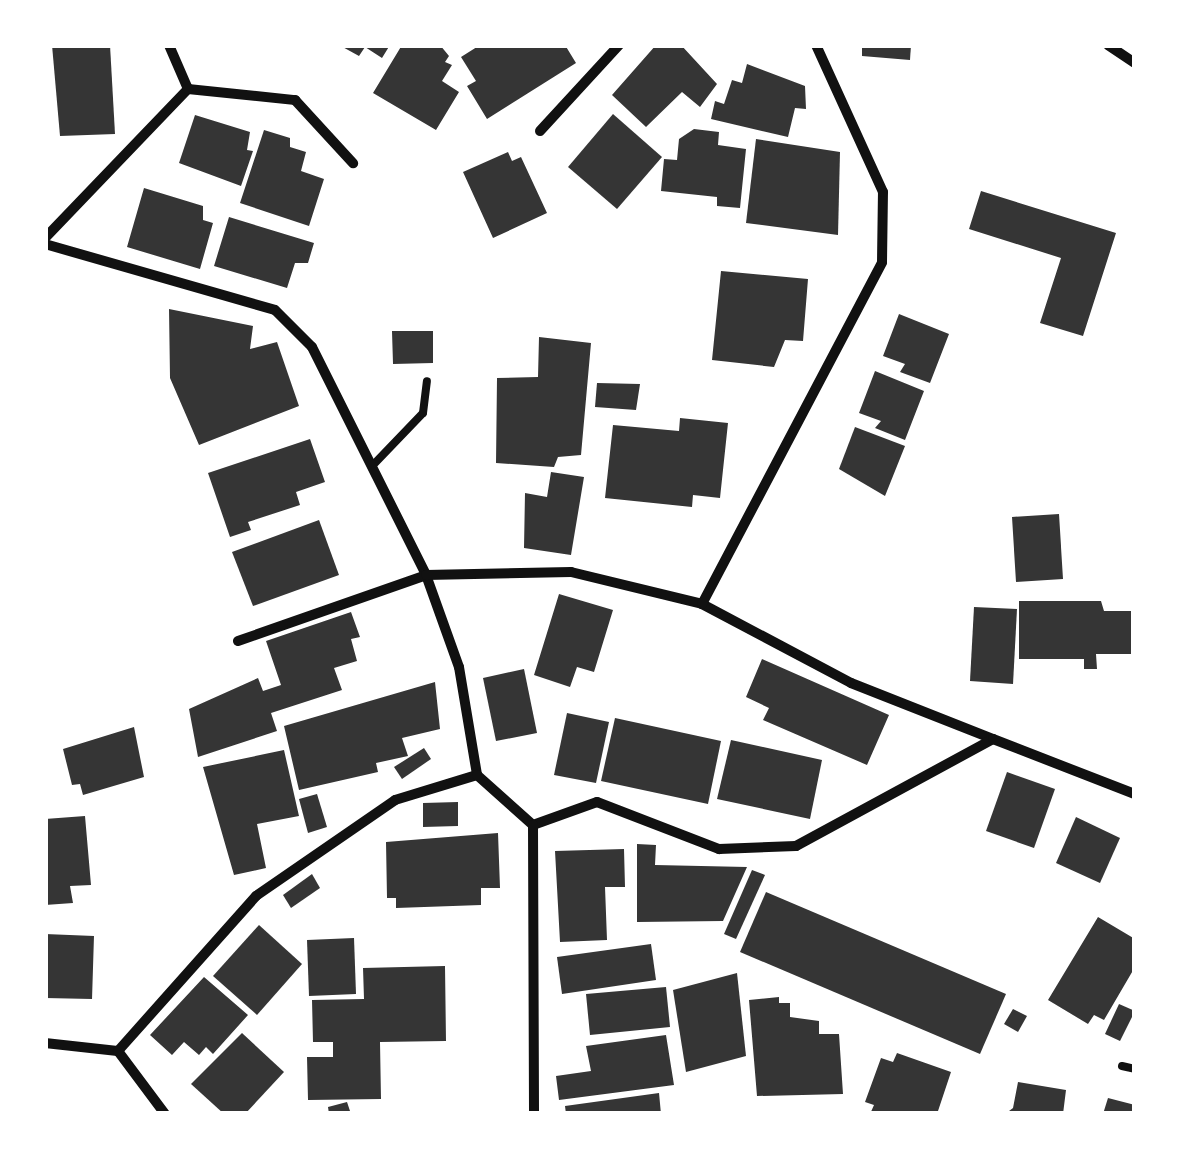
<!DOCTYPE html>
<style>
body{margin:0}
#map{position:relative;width:1180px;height:1159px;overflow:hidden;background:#fff;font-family:Inter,sans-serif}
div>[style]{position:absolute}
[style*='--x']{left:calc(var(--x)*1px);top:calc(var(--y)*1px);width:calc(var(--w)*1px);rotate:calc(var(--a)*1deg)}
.building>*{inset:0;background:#353535}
.service>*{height:8px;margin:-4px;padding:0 4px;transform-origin:4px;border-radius:4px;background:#111}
.minor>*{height:10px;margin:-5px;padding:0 5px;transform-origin:5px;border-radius:5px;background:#111}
span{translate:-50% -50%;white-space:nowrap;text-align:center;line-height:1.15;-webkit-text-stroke:10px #fff;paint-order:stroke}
.frame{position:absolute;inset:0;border:48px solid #fff;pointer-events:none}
</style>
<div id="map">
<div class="building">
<i style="clip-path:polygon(52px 45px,110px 45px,115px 134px,60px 136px)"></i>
<i style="clip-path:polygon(339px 45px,390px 45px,382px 58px,365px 47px,359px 56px)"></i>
<i style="clip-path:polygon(402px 45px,440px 45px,449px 56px,445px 62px,452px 65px,442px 81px,459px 92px,436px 130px,373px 93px)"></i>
<i style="clip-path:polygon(480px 45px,565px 45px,576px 63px,487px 119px,467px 86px,476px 81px,461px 57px)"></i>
<i style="clip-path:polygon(656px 45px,681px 45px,717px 84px,700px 107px,682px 92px,646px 127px,612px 95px)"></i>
<i style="clip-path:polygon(862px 45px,911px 45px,910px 60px,862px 56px)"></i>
<i style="clip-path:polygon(747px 64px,805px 86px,806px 109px,795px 108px,788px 137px,711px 119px,715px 101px,724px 104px,732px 80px,742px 83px)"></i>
<i style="clip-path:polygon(613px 114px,662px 157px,617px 209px,568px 167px)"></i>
<i style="clip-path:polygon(195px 115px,250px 132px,247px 150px,253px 151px,241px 186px,179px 163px)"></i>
<i style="clip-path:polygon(694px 129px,719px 132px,718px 145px,746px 149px,740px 208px,717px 206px,717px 197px,661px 191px,664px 159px,677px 160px,679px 139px)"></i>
<i style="clip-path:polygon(264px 130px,290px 138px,290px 147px,306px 152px,301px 171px,324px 179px,309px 226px,240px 203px)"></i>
<i style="clip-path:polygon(756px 139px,840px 152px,838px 235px,746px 223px)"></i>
<i style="clip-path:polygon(508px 152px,512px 161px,521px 157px,547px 213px,493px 238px,463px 172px)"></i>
<i style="clip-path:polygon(144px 188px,203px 206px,203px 220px,213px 223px,200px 269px,127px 247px)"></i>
<i style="clip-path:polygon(981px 191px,1116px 233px,1083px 336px,1040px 323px,1061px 258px,969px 229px)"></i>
<i style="clip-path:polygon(229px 217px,314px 243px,308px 263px,295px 263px,287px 288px,214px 266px)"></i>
<i style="clip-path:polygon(721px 271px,808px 279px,803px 341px,785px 340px,774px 367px,712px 360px)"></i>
<i style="clip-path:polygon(169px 309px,253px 326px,250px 349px,277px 342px,299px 406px,199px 445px,170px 378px)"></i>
<i style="clip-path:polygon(899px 314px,949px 334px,930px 383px,900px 372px,905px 364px,883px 356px)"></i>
<i style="clip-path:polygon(392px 331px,433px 331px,433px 363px,393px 364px)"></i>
<i style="clip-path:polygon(539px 337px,591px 343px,581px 455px,558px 457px,554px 467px,496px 463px,497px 378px,538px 377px)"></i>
<i style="clip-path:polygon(875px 371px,924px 391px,905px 440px,875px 428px,881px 421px,859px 413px)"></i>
<i style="clip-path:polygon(597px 383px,640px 384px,636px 410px,595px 407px)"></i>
<i style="clip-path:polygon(680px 418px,728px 423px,720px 498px,693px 495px,692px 507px,605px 498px,613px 425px,679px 431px)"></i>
<i style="clip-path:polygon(855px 427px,905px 446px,885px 496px,839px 469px)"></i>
<i style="clip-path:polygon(310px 439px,325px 482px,296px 492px,300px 505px,248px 522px,251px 530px,230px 537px,208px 473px)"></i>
<i style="clip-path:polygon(551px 472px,584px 477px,571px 555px,524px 548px,525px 493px,547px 497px)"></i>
<i style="clip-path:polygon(1059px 514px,1063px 579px,1016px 582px,1012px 517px)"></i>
<i style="clip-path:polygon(319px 520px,339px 575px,253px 606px,232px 552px)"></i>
<i style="clip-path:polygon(559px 594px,613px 610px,594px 672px,577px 667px,570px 687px,534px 675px)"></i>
<i style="clip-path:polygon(1019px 601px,1101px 601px,1104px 611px,1131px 611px,1131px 654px,1096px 654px,1097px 669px,1084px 669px,1084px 659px,1019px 659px)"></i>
<i style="clip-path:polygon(974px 607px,1017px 609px,1013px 684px,970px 681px)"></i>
<i style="clip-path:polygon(351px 612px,360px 637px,351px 639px,357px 661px,334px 668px,342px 690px,271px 713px,277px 731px,198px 757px,189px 709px,258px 678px,263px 691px,281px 685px,266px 641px)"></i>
<i style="clip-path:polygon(762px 659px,889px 715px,867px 765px,763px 720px,769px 708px,746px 697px)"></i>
<i style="clip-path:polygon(524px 669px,537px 733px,496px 741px,483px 678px)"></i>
<i style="clip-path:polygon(435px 682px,440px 729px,402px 738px,408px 756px,376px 763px,378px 772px,299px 790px,284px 726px)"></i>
<i style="clip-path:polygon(567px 713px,609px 722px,596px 783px,554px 775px)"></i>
<i style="clip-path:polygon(615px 718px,721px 741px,708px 804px,601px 781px)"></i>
<i style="clip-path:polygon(134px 727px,144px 777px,83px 795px,80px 784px,72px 785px,63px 749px)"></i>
<i style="clip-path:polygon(731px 740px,822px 760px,810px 819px,717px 799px)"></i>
<i style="clip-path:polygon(424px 748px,431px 759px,402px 779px,394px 767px)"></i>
<i style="clip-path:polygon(284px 750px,299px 816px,257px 824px,266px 868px,234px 875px,203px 767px)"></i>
<i style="clip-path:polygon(1007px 772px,1055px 789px,1034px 848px,986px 831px)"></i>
<i style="clip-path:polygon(317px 794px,327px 827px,308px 833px,299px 799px)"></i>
<i style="clip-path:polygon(458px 802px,458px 826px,423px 827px,423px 803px)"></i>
<i style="clip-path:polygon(85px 816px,91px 885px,70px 886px,73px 903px,45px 905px,45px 819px)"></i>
<i style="clip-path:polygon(1076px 817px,1120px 838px,1100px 883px,1056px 863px)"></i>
<i style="clip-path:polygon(498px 833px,500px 888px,481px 888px,481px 905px,396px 908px,396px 898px,387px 898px,386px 842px)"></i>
<i style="clip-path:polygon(637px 844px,656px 845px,655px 865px,747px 867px,723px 921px,637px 922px)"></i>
<i style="clip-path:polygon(624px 849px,625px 887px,605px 887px,607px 940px,560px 942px,555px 851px)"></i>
<i style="clip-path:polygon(752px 870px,765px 875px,736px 939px,724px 934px)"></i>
<i style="clip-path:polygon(312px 874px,320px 888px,291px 908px,283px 895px)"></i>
<i style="clip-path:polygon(766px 892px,1006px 994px,980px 1054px,740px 952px)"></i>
<i style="clip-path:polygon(1098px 917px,1135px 939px,1135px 967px,1104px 1020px,1094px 1015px,1088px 1024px,1048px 1000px)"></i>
<i style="clip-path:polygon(259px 925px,302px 964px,257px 1015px,213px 976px)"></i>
<i style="clip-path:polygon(45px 934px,94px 936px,92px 999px,45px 998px)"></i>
<i style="clip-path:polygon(354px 938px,356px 994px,309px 996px,307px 940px)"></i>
<i style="clip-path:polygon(651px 944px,656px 980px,562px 994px,557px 957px)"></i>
<i style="clip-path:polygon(445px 966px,446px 1041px,380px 1042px,381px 1099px,308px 1100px,307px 1057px,333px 1057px,333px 1042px,313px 1042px,312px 1000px,364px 999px,363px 968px)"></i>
<i style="clip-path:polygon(737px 973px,746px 1056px,686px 1072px,673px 990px)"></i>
<i style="clip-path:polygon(204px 977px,248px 1015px,213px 1054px,206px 1047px,199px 1055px,184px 1042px,172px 1055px,150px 1035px)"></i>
<i style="clip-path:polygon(666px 987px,670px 1027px,590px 1035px,586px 994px)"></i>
<i style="clip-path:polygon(779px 997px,779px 1003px,790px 1003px,790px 1017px,819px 1021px,819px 1034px,839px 1034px,843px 1094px,757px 1096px,749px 1000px)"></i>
<i style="clip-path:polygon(1119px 1004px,1135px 1011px,1120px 1041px,1105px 1034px)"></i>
<i style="clip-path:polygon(1013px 1009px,1027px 1016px,1018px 1032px,1004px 1024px)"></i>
<i style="clip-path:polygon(242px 1033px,284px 1072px,245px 1114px,224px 1114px,191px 1084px)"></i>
<i style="clip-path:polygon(666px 1035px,674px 1085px,559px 1100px,556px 1076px,591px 1071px,586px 1046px)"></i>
<i style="clip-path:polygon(897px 1053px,951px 1072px,937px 1114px,870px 1114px,874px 1105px,865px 1102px,881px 1058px,893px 1062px)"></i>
<i style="clip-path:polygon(1018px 1082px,1066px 1090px,1063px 1114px,1005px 1114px,1013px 1108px)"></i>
<i style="clip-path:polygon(659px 1093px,661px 1114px,566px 1114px,565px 1106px)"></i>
<i style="clip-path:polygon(1108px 1098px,1135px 1105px,1135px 1114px,1103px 1114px)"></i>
<i style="clip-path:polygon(347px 1102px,351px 1114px,329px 1114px,328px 1107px)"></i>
</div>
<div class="service">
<i style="--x:375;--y:463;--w:69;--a:-46.2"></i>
<i style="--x:423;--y:413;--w:32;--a:-83"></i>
<i style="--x:1122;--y:1066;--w:13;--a:13"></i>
</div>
<div class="minor">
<i style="--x:1108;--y:45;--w:32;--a:34"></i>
<i style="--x:188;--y:89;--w:108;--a:5.9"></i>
<i style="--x:295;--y:100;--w:86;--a:47.4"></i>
<i style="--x:540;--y:131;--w:117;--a:-47.4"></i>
<i style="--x:45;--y:238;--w:207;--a:-46.2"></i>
<i style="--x:188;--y:89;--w:48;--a:-113.4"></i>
<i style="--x:45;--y:244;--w:239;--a:16"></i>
<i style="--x:275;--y:310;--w:52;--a:45"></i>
<i style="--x:312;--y:347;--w:255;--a:63.4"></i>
<i style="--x:426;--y:575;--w:98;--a:70.3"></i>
<i style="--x:459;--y:667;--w:109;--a:80.5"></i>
<i style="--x:702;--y:604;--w:169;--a:27.9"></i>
<i style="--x:851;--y:683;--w:153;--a:21.5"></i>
<i style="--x:238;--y:641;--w:199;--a:-19.3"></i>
<i style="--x:426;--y:575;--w:145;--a:-1.2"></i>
<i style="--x:571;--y:572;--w:135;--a:13.7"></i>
<i style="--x:702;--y:604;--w:386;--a:-62.2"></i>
<i style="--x:882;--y:262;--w:70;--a:-89.2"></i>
<i style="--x:883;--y:192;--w:162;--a:-114.5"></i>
<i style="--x:533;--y:825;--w:68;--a:-19.8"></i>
<i style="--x:597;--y:802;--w:131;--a:21.1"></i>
<i style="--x:719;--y:849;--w:77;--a:-2.2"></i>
<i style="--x:796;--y:846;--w:224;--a:-28.5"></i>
<i style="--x:993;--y:739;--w:152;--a:21.2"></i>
<i style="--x:45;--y:1043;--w:73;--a:6.3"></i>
<i style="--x:165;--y:1114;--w:79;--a:-126.7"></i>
<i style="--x:118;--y:1051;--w:208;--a:-48.3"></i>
<i style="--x:256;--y:896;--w:169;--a:-34.6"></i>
<i style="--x:395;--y:800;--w:86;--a:-17"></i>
<i style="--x:477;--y:775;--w:75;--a:41.8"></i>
<i style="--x:533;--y:825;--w:289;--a:89.8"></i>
</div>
<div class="frame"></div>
</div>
